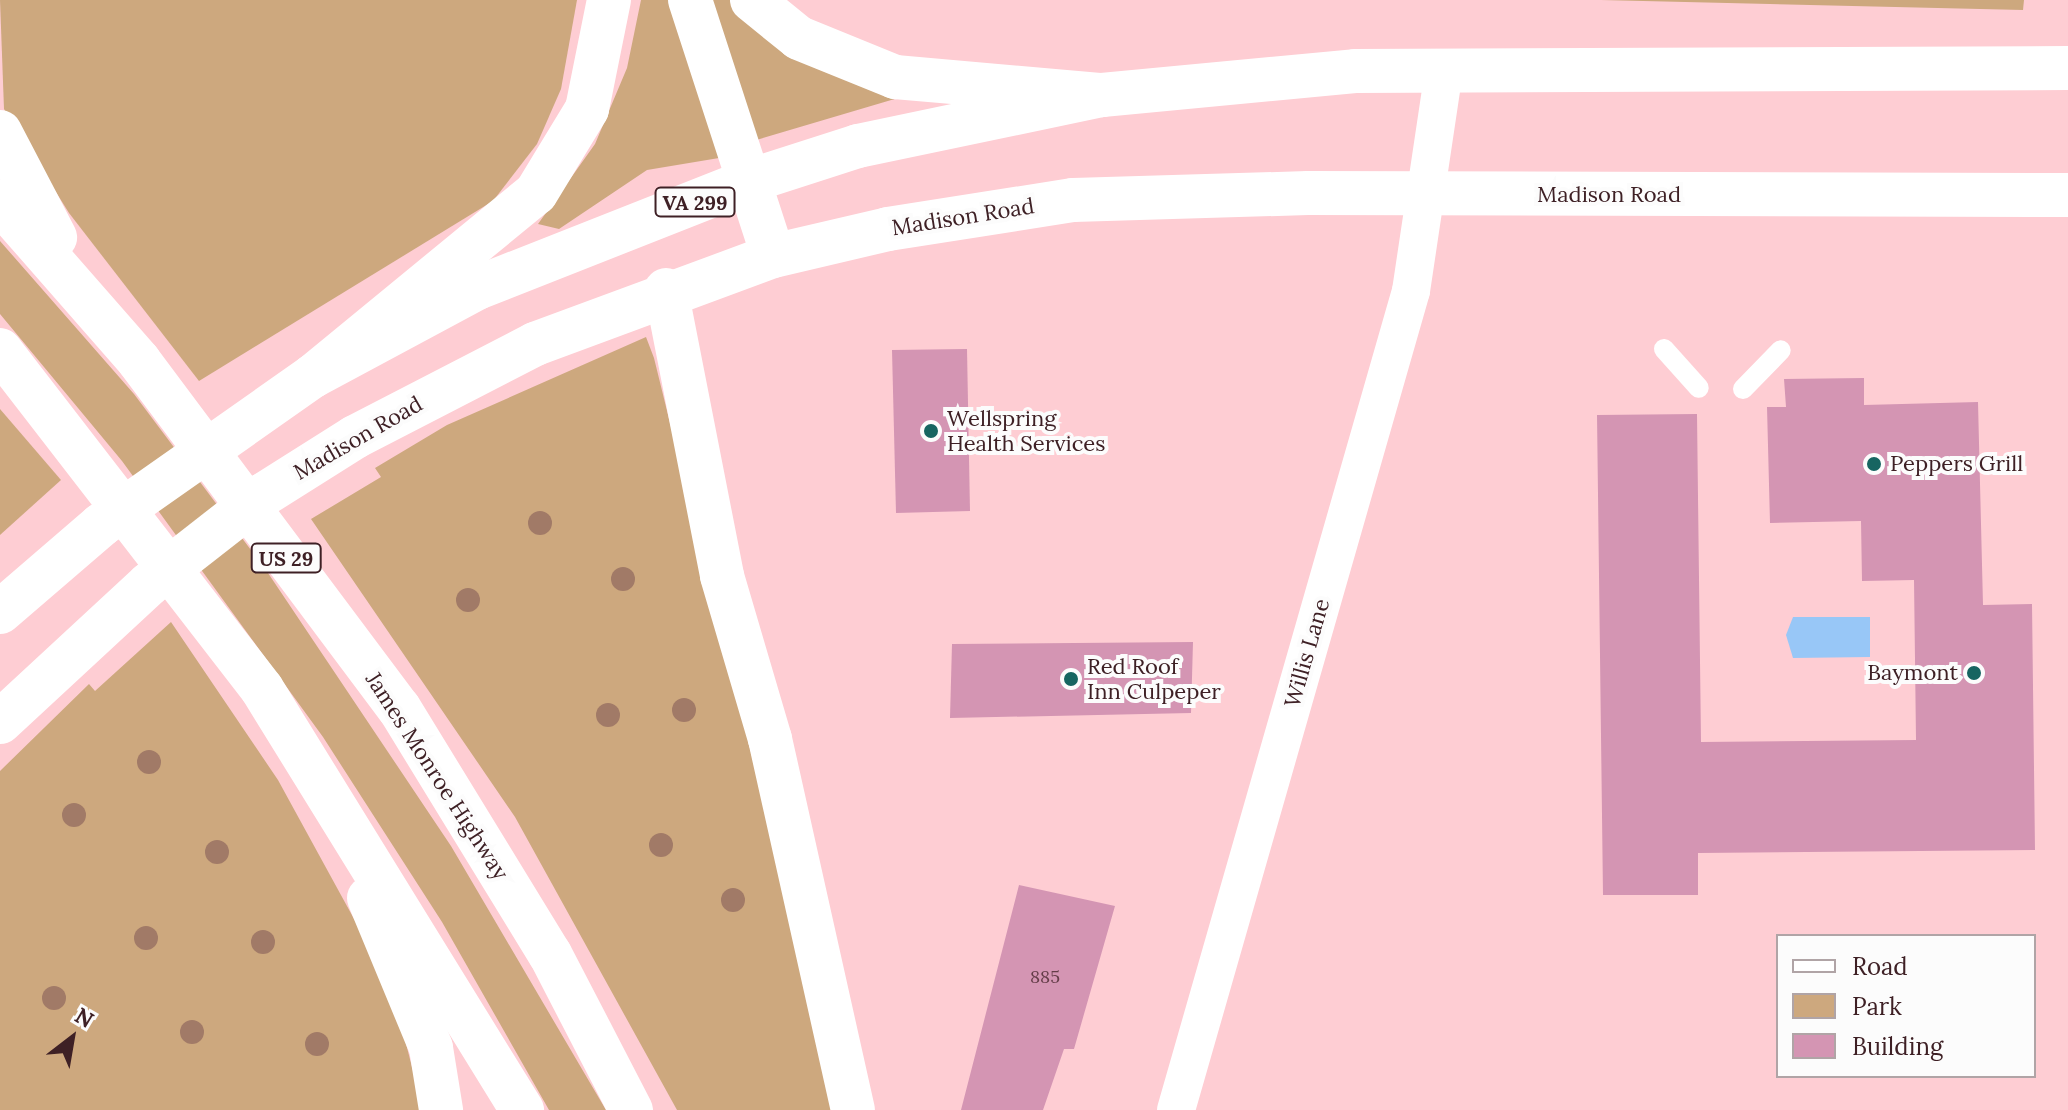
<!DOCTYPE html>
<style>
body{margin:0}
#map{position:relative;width:2068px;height:1110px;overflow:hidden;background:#fecdd3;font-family:Lora,serif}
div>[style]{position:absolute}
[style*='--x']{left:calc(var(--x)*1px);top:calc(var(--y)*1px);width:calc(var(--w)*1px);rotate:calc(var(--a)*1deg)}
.green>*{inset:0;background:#cda87e}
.water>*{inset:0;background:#98c7f7}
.building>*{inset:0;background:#d495b3}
.lane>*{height:20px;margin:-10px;padding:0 10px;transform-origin:10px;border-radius:10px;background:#fff}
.street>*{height:38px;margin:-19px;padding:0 19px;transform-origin:19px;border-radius:19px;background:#fff}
.primary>*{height:44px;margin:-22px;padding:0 22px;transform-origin:22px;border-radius:22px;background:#fff}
.highway>*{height:44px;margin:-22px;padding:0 22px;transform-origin:22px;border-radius:22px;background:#fff}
.trees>*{width:24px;height:24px;margin:-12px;border-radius:50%;background:#a17a67}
.dots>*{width:22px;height:22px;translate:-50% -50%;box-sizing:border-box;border:4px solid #fcfcfc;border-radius:50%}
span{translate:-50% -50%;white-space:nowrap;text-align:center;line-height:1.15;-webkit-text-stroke:8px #fcfcfc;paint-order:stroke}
.number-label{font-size:18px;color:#643d48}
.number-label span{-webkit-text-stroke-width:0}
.shield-label span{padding:2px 6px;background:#fcfcfc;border:2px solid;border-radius:6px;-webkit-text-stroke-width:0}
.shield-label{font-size:20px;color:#3e2025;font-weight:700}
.street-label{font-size:22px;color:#3e2025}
.poi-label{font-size:22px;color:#3e2025}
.left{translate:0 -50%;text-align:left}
.right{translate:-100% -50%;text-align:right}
.legend{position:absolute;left:1776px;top:934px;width:260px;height:144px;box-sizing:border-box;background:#fcfcfc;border:2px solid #b0a4a6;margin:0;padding:10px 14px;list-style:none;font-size:24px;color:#3e2025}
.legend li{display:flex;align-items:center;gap:16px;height:40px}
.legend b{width:40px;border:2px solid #b0a4a6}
.north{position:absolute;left:32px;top:998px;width:80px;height:80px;-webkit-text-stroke:6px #fcfcfc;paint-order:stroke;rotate:31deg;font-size:22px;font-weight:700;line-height:32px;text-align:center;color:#3e2025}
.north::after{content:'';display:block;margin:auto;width:28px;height:36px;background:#3e2025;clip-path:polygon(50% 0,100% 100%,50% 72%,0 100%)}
</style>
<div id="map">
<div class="green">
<i style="clip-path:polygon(0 0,577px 0,561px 89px,537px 144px,493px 201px,199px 381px,69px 213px,4px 109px)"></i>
<i style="clip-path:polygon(641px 0,675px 0,719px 158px,647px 170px,559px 229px,538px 224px,595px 144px,627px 68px)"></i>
<i style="clip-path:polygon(709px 0,730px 0,751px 21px,925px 90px,753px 141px)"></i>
<i style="clip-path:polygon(1601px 0,2024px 0,2023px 10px)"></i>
<i style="clip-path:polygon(0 241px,134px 394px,266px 570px,451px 846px,606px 1110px,549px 1110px,442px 922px,323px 737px,122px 461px,0 314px)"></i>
<i style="clip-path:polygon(646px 337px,654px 358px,839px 1110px,677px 1110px,515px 817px,311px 519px,381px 477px,375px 468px,447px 425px)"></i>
<i style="clip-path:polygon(0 409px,61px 480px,0 535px)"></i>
<i style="clip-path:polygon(171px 622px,278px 780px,359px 928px,402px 1028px,423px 1110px,0 1110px,0 771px,89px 684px,95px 691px)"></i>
</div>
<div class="water">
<i style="clip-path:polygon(1793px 617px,1870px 617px,1870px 657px,1793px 658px,1786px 635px)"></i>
</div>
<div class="building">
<i style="clip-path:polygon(967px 349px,970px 511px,896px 513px,892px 350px)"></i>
<i style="clip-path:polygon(1864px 378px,1864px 405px,1978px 402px,1983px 605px,2032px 604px,2035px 850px,1698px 853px,1698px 895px,1603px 895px,1597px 415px,1697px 414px,1701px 742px,1916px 740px,1914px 580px,1862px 581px,1861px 521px,1770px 523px,1767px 407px,1786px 407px,1784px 379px)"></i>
<i style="clip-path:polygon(1193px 642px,1191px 713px,950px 718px,952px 644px)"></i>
<i style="clip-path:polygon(1019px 885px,1115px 906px,1074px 1049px,1064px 1049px,1043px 1110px,961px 1110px)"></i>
</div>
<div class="lane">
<i style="--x:1664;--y:349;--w:52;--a:48.1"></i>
<i style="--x:1743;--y:389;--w:54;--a:-45.7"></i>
</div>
<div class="street">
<i style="--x:1176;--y:1110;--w:852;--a:-73.99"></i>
<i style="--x:1411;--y:291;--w:222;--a:-81.5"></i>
</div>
<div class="primary">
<i style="--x:0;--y:612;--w:133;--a:-40.7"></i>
<i style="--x:101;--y:525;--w:259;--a:-35.1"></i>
<i style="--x:313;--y:376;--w:186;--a:-28.2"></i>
<i style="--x:477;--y:288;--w:289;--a:-21.5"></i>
<i style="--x:746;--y:182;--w:118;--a:-17.8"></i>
<i style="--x:858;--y:146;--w:249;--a:-11.8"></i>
<i style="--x:1102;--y:95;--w:254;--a:-5.4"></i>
<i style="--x:1355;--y:71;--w:713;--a:-0.24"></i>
<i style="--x:0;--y:722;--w:203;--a:-42.8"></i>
<i style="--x:149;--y:584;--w:145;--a:-38"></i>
<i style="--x:263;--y:495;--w:109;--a:-32.2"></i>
<i style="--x:355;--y:437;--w:203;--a:-27.3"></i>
<i style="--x:535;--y:344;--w:254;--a:-20.3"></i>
<i style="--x:773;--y:256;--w:118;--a:-13.2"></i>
<i style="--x:888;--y:229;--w:187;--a:-8.9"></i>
<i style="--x:1073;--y:200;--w:235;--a:-1.7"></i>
<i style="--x:1308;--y:193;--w:760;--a:0.15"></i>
</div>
<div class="highway">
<i style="--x:690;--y:0;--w:269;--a:72"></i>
<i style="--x:752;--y:0;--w:60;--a:39"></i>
<i style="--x:799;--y:38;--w:104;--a:22.1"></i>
<i style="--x:895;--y:77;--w:208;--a:5"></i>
<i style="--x:0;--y:132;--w:119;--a:62.4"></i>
<i style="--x:0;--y:202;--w:211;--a:48.8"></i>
<i style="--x:139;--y:361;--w:434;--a:53.2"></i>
<i style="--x:399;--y:708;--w:289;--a:58.5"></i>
<i style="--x:550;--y:954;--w:176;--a:62.6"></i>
<i style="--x:666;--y:290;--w:291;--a:78.9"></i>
<i style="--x:722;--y:576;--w:170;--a:73.6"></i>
<i style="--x:770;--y:739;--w:380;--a:77.4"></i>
<i style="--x:0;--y:350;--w:428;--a:52.3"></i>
<i style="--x:262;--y:689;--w:495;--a:58.3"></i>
<i style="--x:313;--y:376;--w:288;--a:-39.4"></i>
<i style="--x:536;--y:193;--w:98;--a:-58.7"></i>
<i style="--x:587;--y:109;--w:111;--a:-78.6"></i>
<i style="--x:369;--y:898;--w:162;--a:67.5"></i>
<i style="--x:431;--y:1048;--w:63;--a:80.8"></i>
</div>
<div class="trees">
<i style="left:540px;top:523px"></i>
<i style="left:623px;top:579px"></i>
<i style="left:468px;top:600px"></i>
<i style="left:684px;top:710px"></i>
<i style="left:608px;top:715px"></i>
<i style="left:149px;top:762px"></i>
<i style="left:74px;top:815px"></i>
<i style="left:661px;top:845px"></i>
<i style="left:217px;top:852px"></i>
<i style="left:733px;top:900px"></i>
<i style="left:146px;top:938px"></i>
<i style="left:263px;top:942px"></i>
<i style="left:54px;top:998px"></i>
<i style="left:192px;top:1032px"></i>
<i style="left:317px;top:1044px"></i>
</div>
<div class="dots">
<i style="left:931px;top:431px;background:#176561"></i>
<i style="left:1874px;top:464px;background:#176561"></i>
<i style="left:1974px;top:673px;background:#176561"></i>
<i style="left:1071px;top:679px;background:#176561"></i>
</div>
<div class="number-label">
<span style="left:1045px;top:977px">885</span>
</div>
<div class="shield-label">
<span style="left:695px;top:202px">VA 299</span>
<span style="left:286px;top:558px">US 29</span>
</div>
<div class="street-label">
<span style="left:1609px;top:195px">Madison Road</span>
<span style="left:963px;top:217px;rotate:-9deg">Madison Road</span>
<span style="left:358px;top:438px;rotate:-30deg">Madison Road</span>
<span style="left:1307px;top:653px;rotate:-74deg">Willis Lane</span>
<span style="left:437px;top:776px;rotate:57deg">James Monroe Highway</span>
</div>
<div class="poi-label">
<span class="left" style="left:947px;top:431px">Wellspring<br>Health Services</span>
<span class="left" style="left:1890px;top:464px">Peppers Grill</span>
<span class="left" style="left:1087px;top:679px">Red Roof<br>Inn Culpeper</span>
<span class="right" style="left:1958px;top:673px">Baymont</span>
</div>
<ul class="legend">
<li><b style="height:10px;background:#fff"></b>Road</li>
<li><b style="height:22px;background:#cda87e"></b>Park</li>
<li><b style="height:22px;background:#d495b3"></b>Building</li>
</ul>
<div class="north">N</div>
</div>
